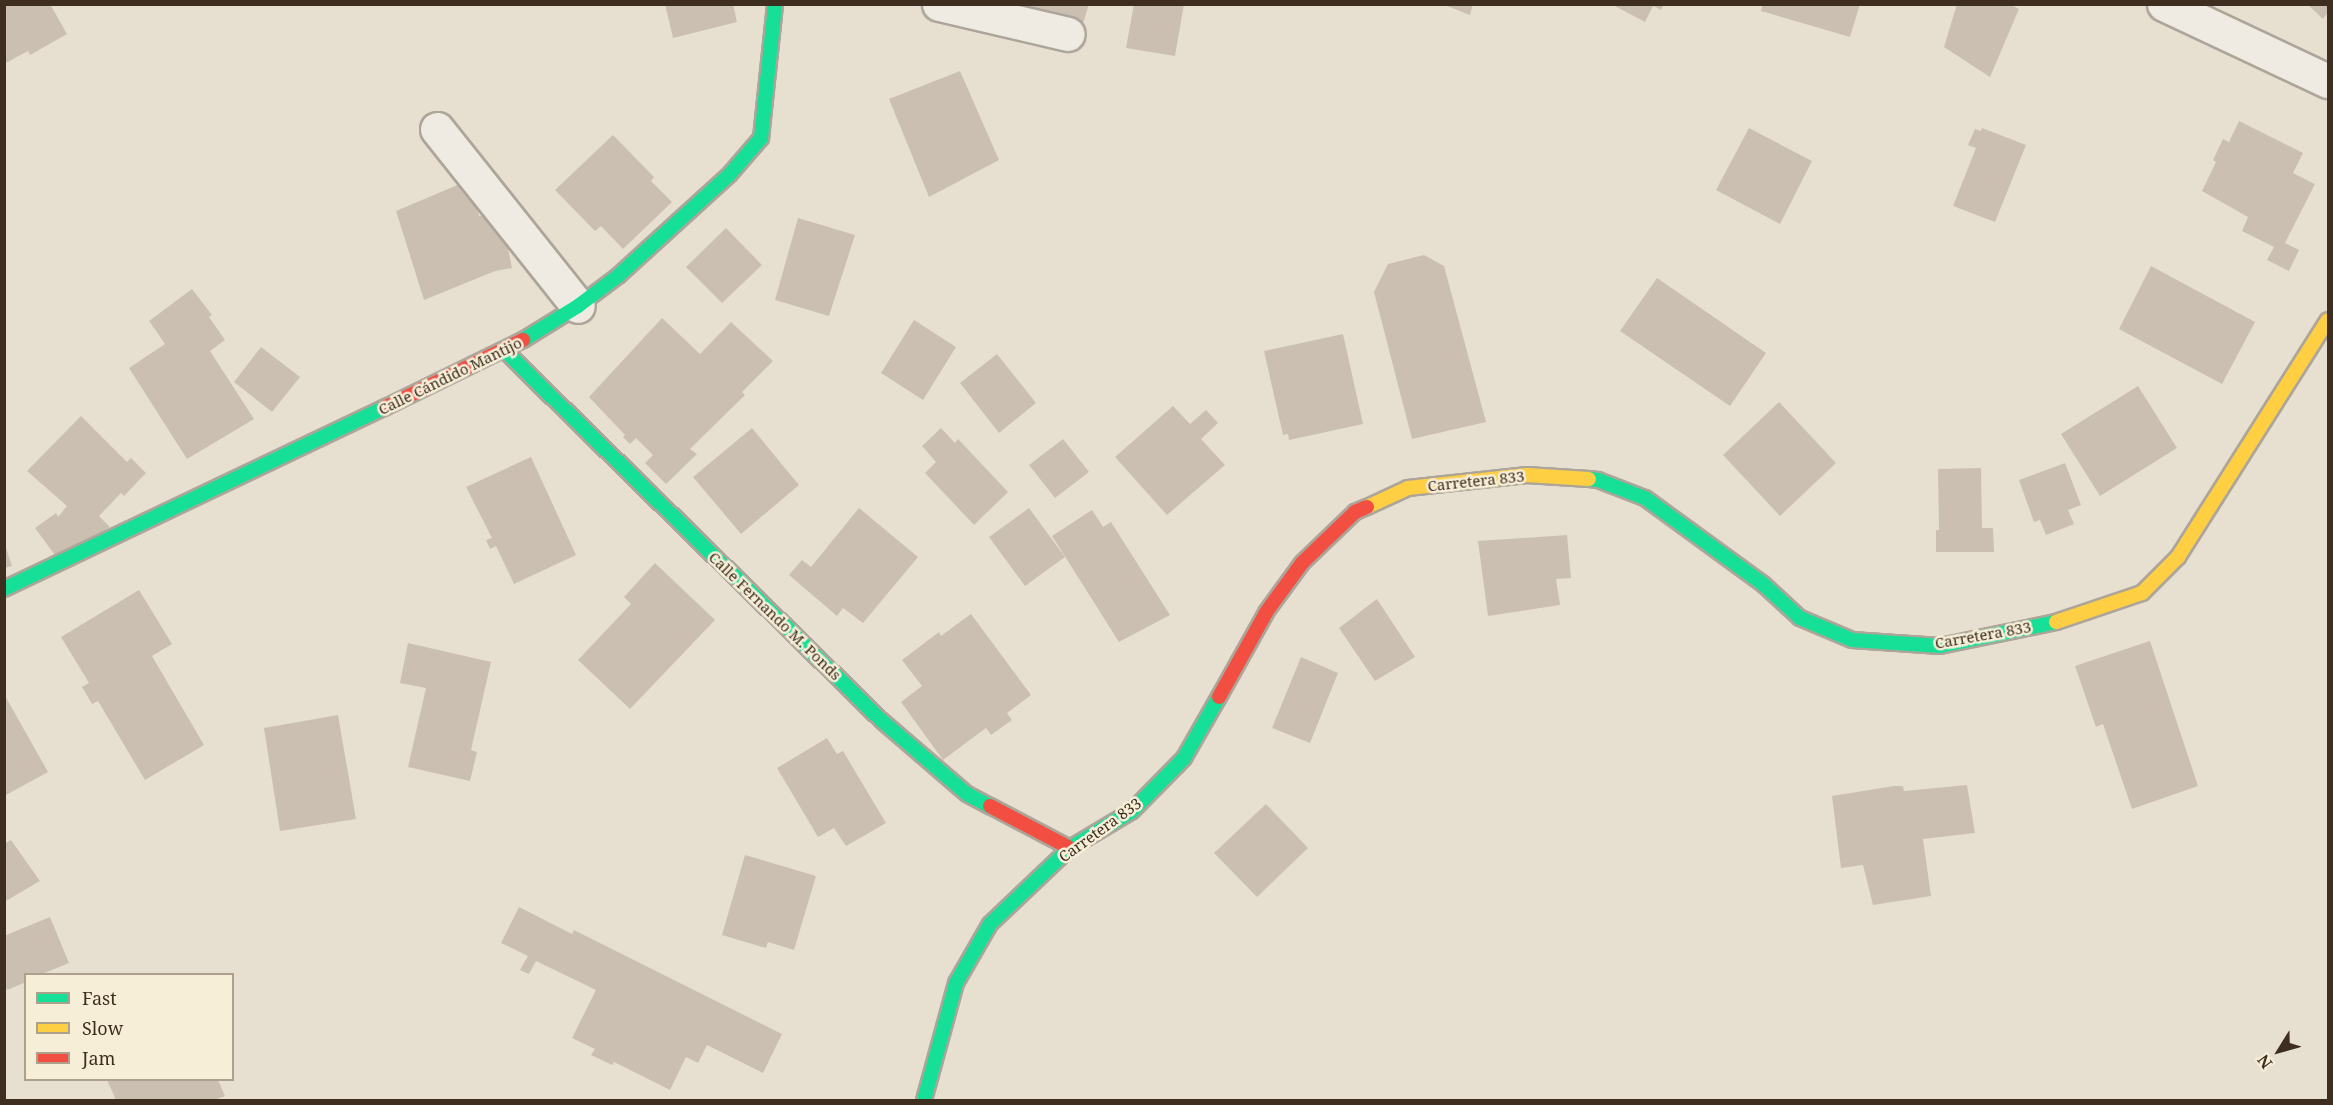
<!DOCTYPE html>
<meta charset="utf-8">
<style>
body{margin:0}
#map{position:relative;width:2333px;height:1105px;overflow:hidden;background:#e7e0d1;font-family:"Noto Serif",serif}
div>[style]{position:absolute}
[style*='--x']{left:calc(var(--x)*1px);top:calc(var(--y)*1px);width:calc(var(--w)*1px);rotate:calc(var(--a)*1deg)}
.building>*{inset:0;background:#cbbfb2}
.roads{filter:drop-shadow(2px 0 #ada599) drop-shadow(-2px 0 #ada599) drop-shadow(0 2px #ada599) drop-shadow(0 -2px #ada599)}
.street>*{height:33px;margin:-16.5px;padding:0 16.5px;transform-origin:16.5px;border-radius:16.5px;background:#efebe3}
.fast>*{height:14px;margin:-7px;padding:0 7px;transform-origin:7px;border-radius:7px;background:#16e098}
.slow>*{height:14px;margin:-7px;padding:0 7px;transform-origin:7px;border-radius:7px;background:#ffcf43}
.jam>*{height:14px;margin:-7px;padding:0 7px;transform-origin:7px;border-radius:7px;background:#f24e42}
span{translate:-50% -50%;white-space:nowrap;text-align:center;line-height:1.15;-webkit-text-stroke:5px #f7eed8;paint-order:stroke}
.street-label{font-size:15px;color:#3d2e20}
.frame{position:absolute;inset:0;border:6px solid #3d2e20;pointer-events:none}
.legend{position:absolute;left:24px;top:973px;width:210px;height:108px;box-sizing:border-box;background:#f7eed8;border:2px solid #ada18e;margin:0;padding:8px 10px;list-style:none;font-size:18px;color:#3d2e20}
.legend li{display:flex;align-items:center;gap:12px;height:30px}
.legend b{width:30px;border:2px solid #ada18e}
.north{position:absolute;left:2249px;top:1021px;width:60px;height:60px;-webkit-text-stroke:4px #f7eed8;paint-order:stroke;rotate:233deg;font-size:16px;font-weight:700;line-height:24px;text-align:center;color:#3d2e20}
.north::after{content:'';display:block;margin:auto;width:21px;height:27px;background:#3d2e20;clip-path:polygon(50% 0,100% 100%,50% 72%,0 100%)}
</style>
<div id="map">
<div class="building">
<i style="clip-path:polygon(4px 4px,50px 4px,67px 34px,30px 55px,28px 51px,4px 64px)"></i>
<i style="clip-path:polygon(665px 4px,733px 4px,737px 22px,673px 38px)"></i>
<i style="clip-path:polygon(1020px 4px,1089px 4px,1081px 30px,1019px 10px)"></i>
<i style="clip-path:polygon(1134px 4px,1184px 4px,1175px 56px,1126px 48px)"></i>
<i style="clip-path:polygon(1442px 4px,1473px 4px,1470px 15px)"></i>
<i style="clip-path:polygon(1611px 4px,1664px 4px,1661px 10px,1653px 6px,1645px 22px)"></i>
<i style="clip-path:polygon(1763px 4px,1860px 4px,1850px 37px,1761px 11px)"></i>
<i style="clip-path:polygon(1957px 4px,2009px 4px,2019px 9px,1990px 77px,1944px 47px)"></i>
<i style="clip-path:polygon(2307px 4px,2328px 4px,2328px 12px,2323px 19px)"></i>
<i style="clip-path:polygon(960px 71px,999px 160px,929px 197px,889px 99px)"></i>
<i style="clip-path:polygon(2239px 121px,2303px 153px,2293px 173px,2315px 184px,2285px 243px,2299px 250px,2289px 271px,2267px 260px,2274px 247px,2242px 231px,2248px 217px,2202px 191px,2216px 162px,2213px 160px,2223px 139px,2229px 142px)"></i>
<i style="clip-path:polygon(1749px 128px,1812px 161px,1780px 224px,1716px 190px)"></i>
<i style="clip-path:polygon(1982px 128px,2026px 145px,1995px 222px,1953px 206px,1976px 148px,1968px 145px,1975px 129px,1981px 131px)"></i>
<i style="clip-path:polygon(613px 135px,654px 177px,651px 181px,672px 202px,623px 249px,601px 226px,595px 231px,555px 190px)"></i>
<i style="clip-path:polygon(474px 178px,483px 205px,478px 207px,479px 216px,501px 214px,512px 268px,495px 271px,424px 300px,396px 211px)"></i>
<i style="clip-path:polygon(798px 218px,855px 235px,829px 316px,775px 300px)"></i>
<i style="clip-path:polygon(726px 228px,762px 265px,722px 303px,686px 267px)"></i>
<i style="clip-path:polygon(1424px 255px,1444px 266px,1486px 422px,1412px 439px,1374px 292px,1388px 264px)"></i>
<i style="clip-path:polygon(2151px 266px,2255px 322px,2222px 384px,2119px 329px)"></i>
<i style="clip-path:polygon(1657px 278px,1766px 353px,1730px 406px,1620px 331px)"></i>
<i style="clip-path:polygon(192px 289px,212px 315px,209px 317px,225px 340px,210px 351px,254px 419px,187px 459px,129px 368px,165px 344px,149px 321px)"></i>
<i style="clip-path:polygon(662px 318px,700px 354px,731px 322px,773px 361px,742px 392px,745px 395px,690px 449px,697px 454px,666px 484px,645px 463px,653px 455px,636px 438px,630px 444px,623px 437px,625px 435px,589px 397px)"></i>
<i style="clip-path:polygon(914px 320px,956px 347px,923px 400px,881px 373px)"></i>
<i style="clip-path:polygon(1343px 334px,1363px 424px,1289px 440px,1288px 434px,1283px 435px,1264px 351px)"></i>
<i style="clip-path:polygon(261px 347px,300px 377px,272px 412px,234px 382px)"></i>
<i style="clip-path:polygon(997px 354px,1036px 403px,999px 433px,960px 383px)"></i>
<i style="clip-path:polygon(2138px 386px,2177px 448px,2100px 496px,2061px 434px)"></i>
<i style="clip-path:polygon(1779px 402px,1836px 463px,1780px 516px,1723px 455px)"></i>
<i style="clip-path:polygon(1173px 406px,1190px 424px,1206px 410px,1218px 423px,1201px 439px,1225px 465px,1167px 515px,1115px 457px)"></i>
<i style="clip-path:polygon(81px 416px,127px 462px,131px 458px,146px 473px,124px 496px,121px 493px,99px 516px,110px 527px,60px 562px,35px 528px,56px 513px,58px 517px,67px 506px,27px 471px)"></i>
<i style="clip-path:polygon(752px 428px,799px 485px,741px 534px,693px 477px)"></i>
<i style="clip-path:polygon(941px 428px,955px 443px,958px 439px,1008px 492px,974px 525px,925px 473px,936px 462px,922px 446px)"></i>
<i style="clip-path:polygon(1063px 439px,1089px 472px,1055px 498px,1029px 465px)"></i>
<i style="clip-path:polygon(531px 457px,576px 555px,514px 584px,496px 546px,490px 549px,486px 540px,492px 538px,466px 487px)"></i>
<i style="clip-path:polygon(2065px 463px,2081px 505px,2068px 510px,2074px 524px,2046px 535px,2040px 520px,2034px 522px,2019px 480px)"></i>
<i style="clip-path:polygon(1981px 468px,1982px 528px,1993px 528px,1994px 552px,1936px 552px,1936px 530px,1939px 530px,1938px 469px)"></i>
<i style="clip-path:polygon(859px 508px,918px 557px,863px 623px,843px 608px,837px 616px,789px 575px,802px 560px,811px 567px)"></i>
<i style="clip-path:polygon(1029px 508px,1065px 557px,1025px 586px,989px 537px)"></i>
<i style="clip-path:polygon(1092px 510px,1103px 527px,1111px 522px,1170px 615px,1119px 642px,1052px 536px)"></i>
<i style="clip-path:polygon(1567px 535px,1571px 578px,1556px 579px,1560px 605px,1488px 616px,1478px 541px)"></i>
<i style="clip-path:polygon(4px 542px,12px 566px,4px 568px)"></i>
<i style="clip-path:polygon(655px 563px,715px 620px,630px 709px,578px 660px,631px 604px,624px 597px)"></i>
<i style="clip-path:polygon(139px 590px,172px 644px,152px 656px,204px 745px,145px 780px,98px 701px,92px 704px,82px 687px,89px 683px,61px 637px)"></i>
<i style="clip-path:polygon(1377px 599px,1415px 657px,1375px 681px,1339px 628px)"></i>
<i style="clip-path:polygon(971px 614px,1031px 695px,1007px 713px,1012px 720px,991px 735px,986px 728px,943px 760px,901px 702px,922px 686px,902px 660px,939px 632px,941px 636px)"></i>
<i style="clip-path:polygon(2150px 641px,2198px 786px,2132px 809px,2103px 724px,2096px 727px,2075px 666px)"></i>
<i style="clip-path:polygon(408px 643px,491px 662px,471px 750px,477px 752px,470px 781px,408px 767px,426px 688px,400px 683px)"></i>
<i style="clip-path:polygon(1301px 657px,1338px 673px,1310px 743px,1272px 728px)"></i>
<i style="clip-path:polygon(4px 694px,48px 772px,4px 796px)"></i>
<i style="clip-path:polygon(338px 715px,356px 819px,280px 831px,264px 728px)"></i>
<i style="clip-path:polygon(827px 738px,837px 754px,843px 751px,886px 823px,846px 846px,834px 828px,818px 837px,777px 768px)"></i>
<i style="clip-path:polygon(1967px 785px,1975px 833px,1923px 839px,1931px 896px,1873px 905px,1863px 865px,1841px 868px,1832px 796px,1894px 786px,1903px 786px,1904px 791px)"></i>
<i style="clip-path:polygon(1266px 804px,1308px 848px,1257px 897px,1214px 853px)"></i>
<i style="clip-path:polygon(11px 840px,40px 881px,4px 902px,4px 844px)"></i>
<i style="clip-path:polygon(745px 855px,816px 876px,794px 950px,768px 942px,766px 948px,722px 935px)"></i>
<i style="clip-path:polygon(519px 907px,572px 934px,574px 930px,782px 1034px,763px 1073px,707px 1045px,698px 1063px,686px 1057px,670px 1090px,614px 1062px,612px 1065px,591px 1055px,595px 1049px,572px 1038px,596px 990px,536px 961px,529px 974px,520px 970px,528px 956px,501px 943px)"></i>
<i style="clip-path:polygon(50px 917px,69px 963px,42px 974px,26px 974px,26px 982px,7px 990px,4px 984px,4px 936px)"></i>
<i style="clip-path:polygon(107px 1080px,218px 1080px,225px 1096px,214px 1100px,116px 1100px)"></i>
</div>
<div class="roads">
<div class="street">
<i style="--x:939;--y:4;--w:132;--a:13.1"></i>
<i style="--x:2164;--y:4;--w:181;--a:25.2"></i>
<i style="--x:437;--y:129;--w:226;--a:51.5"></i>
</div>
<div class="fast">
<i style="--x:523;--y:340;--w:65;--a:-31.7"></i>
<i style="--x:578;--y:306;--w:50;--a:-36.9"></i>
<i style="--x:618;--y:276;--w:151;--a:-42.3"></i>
<i style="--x:730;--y:174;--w:48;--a:-49.3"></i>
<i style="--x:761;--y:138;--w:135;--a:-84"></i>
<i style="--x:505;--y:351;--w:527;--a:44.46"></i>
<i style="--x:881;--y:720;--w:113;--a:40.7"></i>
<i style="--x:967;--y:794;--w:26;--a:28"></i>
<i style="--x:1589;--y:479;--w:9;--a:6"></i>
<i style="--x:1598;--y:480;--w:50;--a:21"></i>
<i style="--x:1645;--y:498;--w:146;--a:36.1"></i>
<i style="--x:1763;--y:584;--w:50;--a:42.6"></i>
<i style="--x:1800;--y:618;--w:56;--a:22.9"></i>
<i style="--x:1852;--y:640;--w:88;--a:3.9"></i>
<i style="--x:1940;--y:646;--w:118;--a:-11.7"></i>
<i style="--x:4;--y:589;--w:421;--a:-25.5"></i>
<i style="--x:924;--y:1100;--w:121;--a:-74.7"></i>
<i style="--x:956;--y:983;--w:68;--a:-60"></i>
<i style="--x:990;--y:924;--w:110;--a:-43.5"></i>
<i style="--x:1070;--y:848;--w:72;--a:-30.8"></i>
<i style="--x:1132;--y:811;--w:74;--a:-45.5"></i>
<i style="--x:1184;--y:758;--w:70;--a:-60.2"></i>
</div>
<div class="slow">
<i style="--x:1367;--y:507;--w:45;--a:-24.9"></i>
<i style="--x:1408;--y:488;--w:120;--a:-6.2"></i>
<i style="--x:1527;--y:475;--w:62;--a:3.7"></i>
<i style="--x:2056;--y:622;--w:91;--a:-18.6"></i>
<i style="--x:2142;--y:593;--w:51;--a:-45"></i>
<i style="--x:2178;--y:557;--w:280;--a:-57.7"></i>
</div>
<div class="jam">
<i style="--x:384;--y:408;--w:155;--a:-26.1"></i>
<i style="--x:1219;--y:697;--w:98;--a:-60.8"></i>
<i style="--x:1267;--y:611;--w:59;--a:-53.9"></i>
<i style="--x:1302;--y:563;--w:74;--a:-43.9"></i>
<i style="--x:1355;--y:512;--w:13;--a:-23"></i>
<i style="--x:990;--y:806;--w:90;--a:27.7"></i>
</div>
</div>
<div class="street-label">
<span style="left:450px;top:376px;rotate:-26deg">Calle Cándido Mantijo</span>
<span style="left:1476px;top:481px;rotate:-6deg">Carretera 833</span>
<span style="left:775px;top:616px;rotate:44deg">Calle Fernando M. Ponds</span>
<span style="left:1983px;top:635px;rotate:-10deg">Carretera 833</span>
<span style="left:1100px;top:830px;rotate:-36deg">Carretera 833</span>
</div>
<div class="frame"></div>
<ul class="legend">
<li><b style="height:8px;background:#16e098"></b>Fast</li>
<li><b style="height:8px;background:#ffcf43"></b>Slow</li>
<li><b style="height:8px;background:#f24e42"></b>Jam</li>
</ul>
<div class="north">N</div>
</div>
